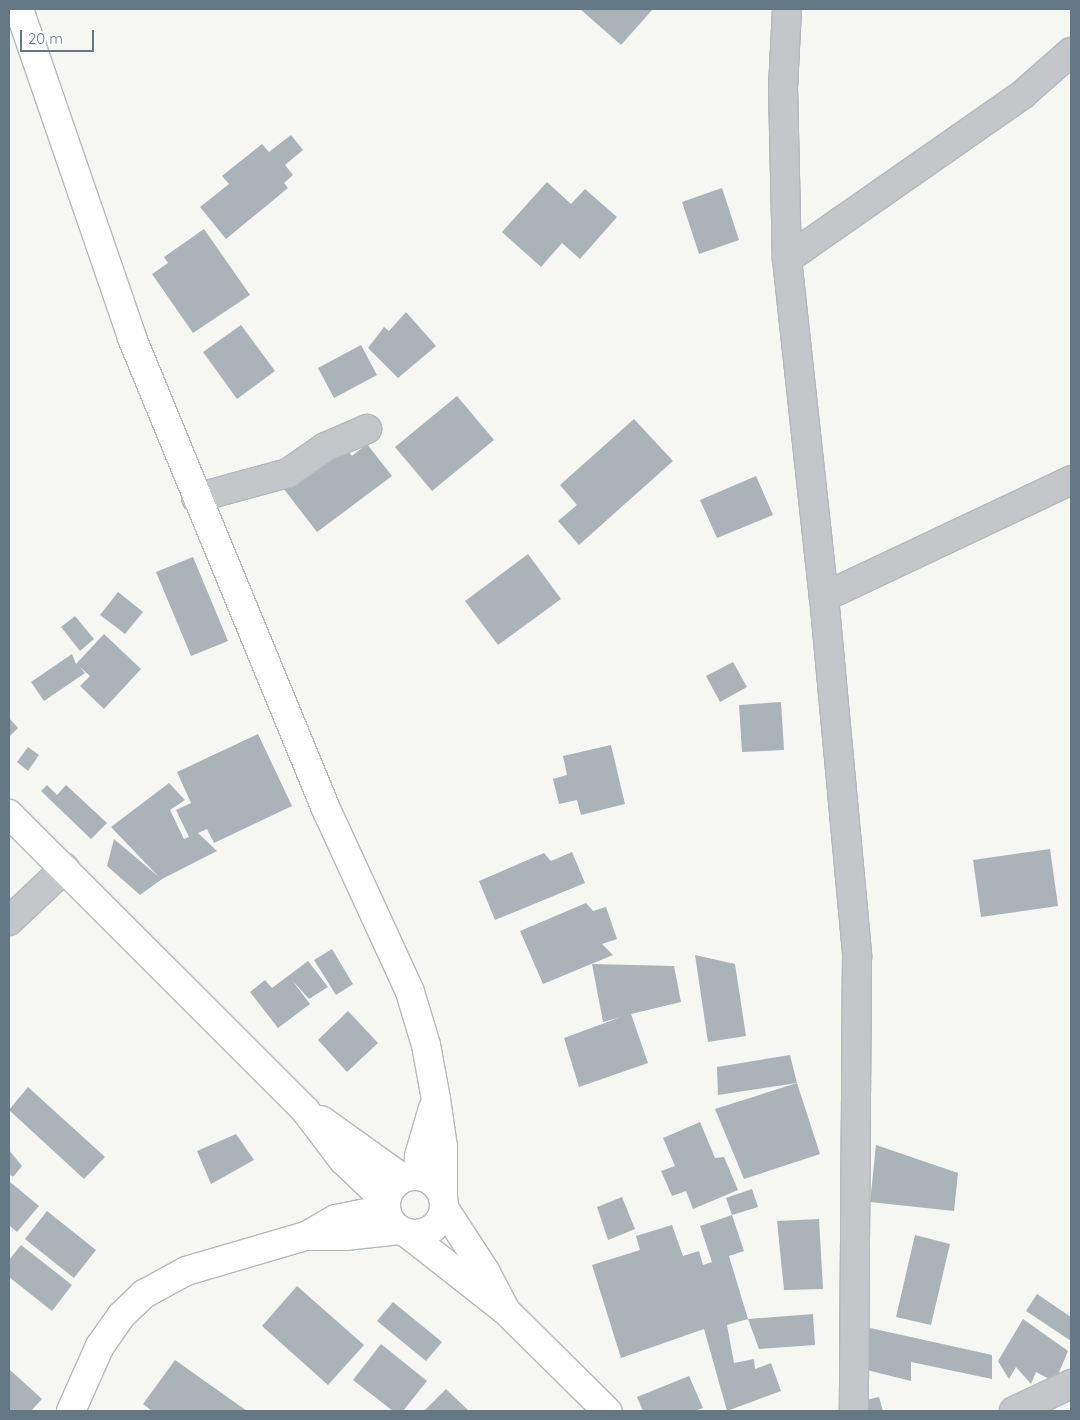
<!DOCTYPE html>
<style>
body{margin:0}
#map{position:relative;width:1080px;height:1420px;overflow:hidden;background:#f6f6f3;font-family:Quicksand,sans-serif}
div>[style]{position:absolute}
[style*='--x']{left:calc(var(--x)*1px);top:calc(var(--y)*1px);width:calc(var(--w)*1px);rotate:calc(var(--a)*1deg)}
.building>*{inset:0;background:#aab3b8}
.roads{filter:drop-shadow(1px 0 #b4b9bc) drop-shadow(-1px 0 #b4b9bc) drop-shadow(0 1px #b4b9bc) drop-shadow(0 -1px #b4b9bc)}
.minor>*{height:28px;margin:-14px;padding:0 14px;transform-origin:14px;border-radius:14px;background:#c3c7ca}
.major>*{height:28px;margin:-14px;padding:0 14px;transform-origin:14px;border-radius:14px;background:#fff}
.major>.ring{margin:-14px;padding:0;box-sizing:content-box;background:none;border:28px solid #fff;border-radius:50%}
span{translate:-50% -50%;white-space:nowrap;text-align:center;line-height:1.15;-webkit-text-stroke:5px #fff;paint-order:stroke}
.frame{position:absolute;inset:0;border:10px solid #647785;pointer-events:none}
.scale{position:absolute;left:20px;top:30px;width:74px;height:22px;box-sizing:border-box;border:2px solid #647785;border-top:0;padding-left:6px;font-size:15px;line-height:18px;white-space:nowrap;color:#647785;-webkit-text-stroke:4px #fff;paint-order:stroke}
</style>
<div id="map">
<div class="building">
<i style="clip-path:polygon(580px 9px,653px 9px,621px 45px)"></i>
<i style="clip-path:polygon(291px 135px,303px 150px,285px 165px,293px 175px,284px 183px,288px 188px,226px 239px,200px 207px,229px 184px,222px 176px,262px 144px,269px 152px)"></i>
<i style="clip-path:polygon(547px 182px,571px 204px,585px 189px,617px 217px,580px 259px,562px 243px,541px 267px,502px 232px)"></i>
<i style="clip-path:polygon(722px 188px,739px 240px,699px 254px,682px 202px)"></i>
<i style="clip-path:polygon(204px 229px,250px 295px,193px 333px,152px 274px,168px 263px,164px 257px)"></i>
<i style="clip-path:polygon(406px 312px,436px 346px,398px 378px,368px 348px,384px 327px,389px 331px)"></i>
<i style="clip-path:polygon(241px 325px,275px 371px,237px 399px,203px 352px)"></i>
<i style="clip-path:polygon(361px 345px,377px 375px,334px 398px,318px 368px)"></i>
<i style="clip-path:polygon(457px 396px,494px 440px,432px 491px,395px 447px)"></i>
<i style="clip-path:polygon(634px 419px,673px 461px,579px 545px,558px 521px,577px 505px,560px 485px)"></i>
<i style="clip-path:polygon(342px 443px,352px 456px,367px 444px,392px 476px,317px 532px,283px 488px)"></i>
<i style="clip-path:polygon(756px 476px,773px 515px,717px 538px,700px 500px)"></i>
<i style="clip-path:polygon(528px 554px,561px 599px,498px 645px,465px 601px)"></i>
<i style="clip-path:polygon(193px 557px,228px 641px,191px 656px,156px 572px)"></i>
<i style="clip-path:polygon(118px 592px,143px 612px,125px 634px,100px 615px)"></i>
<i style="clip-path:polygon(75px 616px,94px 639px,80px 651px,61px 627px)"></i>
<i style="clip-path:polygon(104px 634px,141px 669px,104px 709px,80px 686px,90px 676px,79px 666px,85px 673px,44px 701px,31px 682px,72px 654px,76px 664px)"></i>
<i style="clip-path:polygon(733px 662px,747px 687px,720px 702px,706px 676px)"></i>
<i style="clip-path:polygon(781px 702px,784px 750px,742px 752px,739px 705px)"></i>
<i style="clip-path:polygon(9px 718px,18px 728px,9px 737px)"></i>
<i style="clip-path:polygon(258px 734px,292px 806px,214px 843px,207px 829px,198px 833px,217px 851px,162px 879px,140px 895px,107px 866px,114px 839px,159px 877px,111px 827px,169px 783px,185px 800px,170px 810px,184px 839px,189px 837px,176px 810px,191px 803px,177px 772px)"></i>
<i style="clip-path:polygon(611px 745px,625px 804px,581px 815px,577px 800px,559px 804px,553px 779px,567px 775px,563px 756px)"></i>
<i style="clip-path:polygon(28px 747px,39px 755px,28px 771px,17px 762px)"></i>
<i style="clip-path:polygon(47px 785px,57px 795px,66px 785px,107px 823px,91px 839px,41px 791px)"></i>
<i style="clip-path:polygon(1050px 849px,1058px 906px,981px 917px,973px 860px)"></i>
<i style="clip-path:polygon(572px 852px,585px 883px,495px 920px,479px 881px,544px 853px,551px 861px)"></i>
<i style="clip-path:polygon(586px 903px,593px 911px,606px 907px,617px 939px,602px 944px,613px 955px,543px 984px,520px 931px)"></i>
<i style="clip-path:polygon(332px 949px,353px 984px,336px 995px,314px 960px)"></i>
<i style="clip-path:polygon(695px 955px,735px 964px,746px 1036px,708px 1042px)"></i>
<i style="clip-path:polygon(308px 961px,328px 987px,309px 999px,292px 980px,310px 1004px,278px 1028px,250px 992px,265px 980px,272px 988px)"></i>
<i style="clip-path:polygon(592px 964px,674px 966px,681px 1002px,631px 1014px,648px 1063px,579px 1087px,564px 1038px,621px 1017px,603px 1022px)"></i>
<i style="clip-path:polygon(348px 1011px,378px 1043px,347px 1072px,318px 1040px)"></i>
<i style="clip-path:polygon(790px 1055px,797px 1083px,718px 1095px,717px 1067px)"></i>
<i style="clip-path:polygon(797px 1083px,820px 1154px,744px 1179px,715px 1109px)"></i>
<i style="clip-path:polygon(28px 1087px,105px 1157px,84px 1179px,9px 1110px)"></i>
<i style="clip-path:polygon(700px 1122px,715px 1158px,724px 1157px,738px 1190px,693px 1209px,686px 1191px,672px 1196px,661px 1171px,675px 1166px,663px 1138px)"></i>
<i style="clip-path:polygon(236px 1134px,254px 1160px,211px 1184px,197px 1151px)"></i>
<i style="clip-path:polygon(876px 1145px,958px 1173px,954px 1211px,870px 1202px)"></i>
<i style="clip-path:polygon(9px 1150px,22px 1166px,13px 1177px,9px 1174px)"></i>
<i style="clip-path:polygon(9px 1181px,39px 1206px,17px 1232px,9px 1225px)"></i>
<i style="clip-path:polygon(752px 1189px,758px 1207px,732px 1215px,726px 1198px)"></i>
<i style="clip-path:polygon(622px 1197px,635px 1229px,608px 1240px,597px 1207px)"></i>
<i style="clip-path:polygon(47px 1211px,96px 1250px,74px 1278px,25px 1239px)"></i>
<i style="clip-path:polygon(732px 1215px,744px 1251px,729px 1256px,748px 1319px,727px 1325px,734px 1363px,754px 1359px,755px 1369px,771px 1363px,781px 1391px,727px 1411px,704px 1329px,621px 1358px,592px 1265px,640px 1250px,636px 1236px,672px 1225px,683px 1256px,699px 1251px,703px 1265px,712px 1262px,700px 1226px)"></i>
<i style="clip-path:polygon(819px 1219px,823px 1289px,784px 1290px,777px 1221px)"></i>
<i style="clip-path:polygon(915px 1235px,950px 1244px,931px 1325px,896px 1317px)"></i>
<i style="clip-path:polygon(21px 1245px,72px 1285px,52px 1311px,9px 1277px,9px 1260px)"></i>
<i style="clip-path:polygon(297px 1286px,364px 1345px,328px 1385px,262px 1326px)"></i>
<i style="clip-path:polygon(1037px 1294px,1071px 1317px,1071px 1341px,1026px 1311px)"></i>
<i style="clip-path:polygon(393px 1302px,442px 1342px,426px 1361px,377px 1321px)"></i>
<i style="clip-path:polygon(813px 1314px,815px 1345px,759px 1349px,748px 1319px)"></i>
<i style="clip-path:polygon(1023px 1319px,1068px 1351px,1055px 1382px,1036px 1372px,1031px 1384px,1016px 1367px,1009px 1379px,998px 1361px)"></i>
<i style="clip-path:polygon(861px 1326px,992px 1355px,992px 1379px,911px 1362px,911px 1381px,863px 1369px)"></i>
<i style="clip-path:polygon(381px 1344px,427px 1381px,403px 1411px,393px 1411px,353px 1380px)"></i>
<i style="clip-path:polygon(175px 1360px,247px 1411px,152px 1411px,143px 1404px)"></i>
<i style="clip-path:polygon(9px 1369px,42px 1399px,31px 1411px,9px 1411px)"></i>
<i style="clip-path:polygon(689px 1376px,703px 1408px,694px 1411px,643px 1411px,637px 1397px)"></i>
<i style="clip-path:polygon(446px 1389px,469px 1411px,424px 1411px)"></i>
<i style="clip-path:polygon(879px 1397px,883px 1411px,861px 1411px,862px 1401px)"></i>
</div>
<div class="roads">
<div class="minor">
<i style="--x:787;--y:9;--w:78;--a:92.9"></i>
<i style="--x:783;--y:87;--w:172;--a:88.7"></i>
<i style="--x:787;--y:259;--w:340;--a:83.8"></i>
<i style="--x:824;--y:597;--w:360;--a:84.7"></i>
<i style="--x:857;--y:955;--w:456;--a:90.4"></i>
<i style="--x:787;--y:259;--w:287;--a:-34.9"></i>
<i style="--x:1022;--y:95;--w:65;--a:-41.3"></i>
<i style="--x:196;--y:498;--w:95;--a:-15.2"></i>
<i style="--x:288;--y:473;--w:45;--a:-35.1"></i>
<i style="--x:325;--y:447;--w:46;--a:-23.2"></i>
<i style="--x:824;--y:597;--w:273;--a:-25.3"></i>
<i style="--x:9;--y:921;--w:77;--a:-43.4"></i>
<i style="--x:1014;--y:1411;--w:63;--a:-25.3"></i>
</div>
<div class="major">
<i style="--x:19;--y:9;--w:348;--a:71"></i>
<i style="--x:132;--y:338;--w:509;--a:67.61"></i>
<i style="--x:326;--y:809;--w:201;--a:65.3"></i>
<i style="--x:410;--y:992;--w:55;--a:73.2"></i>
<i style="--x:426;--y:1045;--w:55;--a:79.5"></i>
<i style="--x:436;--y:1099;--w:49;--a:81.7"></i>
<i style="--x:443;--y:1147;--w:51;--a:90"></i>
<i style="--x:9;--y:814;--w:419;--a:45"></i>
<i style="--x:305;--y:1110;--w:63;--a:52.8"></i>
<i style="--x:343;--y:1160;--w:58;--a:43.6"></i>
<i style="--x:321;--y:1120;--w:100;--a:35.6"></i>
<i class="ring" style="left:386px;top:1176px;width:30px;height:30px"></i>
<i style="--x:418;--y:1176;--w:20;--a:-87"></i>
<i style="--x:419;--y:1156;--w:50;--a:-73.7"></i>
<i style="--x:444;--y:1208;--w:75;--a:56.9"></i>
<i style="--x:485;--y:1271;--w:41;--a:62.2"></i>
<i style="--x:408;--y:1234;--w:123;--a:38.1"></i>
<i style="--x:505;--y:1310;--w:144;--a:44.7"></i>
<i style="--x:310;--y:1236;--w:35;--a:0"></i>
<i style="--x:345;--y:1236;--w:55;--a:-6.2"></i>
<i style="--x:71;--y:1411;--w:71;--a:-66"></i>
<i style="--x:100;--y:1346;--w:37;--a:-55"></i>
<i style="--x:121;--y:1316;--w:32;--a:-44"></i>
<i style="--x:144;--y:1294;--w:48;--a:-28.7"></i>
<i style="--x:186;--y:1271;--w:125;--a:-16.3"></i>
<i style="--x:306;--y:1236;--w:34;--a:-30"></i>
<i style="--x:336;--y:1219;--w:51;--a:-11.3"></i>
</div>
</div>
<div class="frame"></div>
<div class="scale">20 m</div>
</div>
